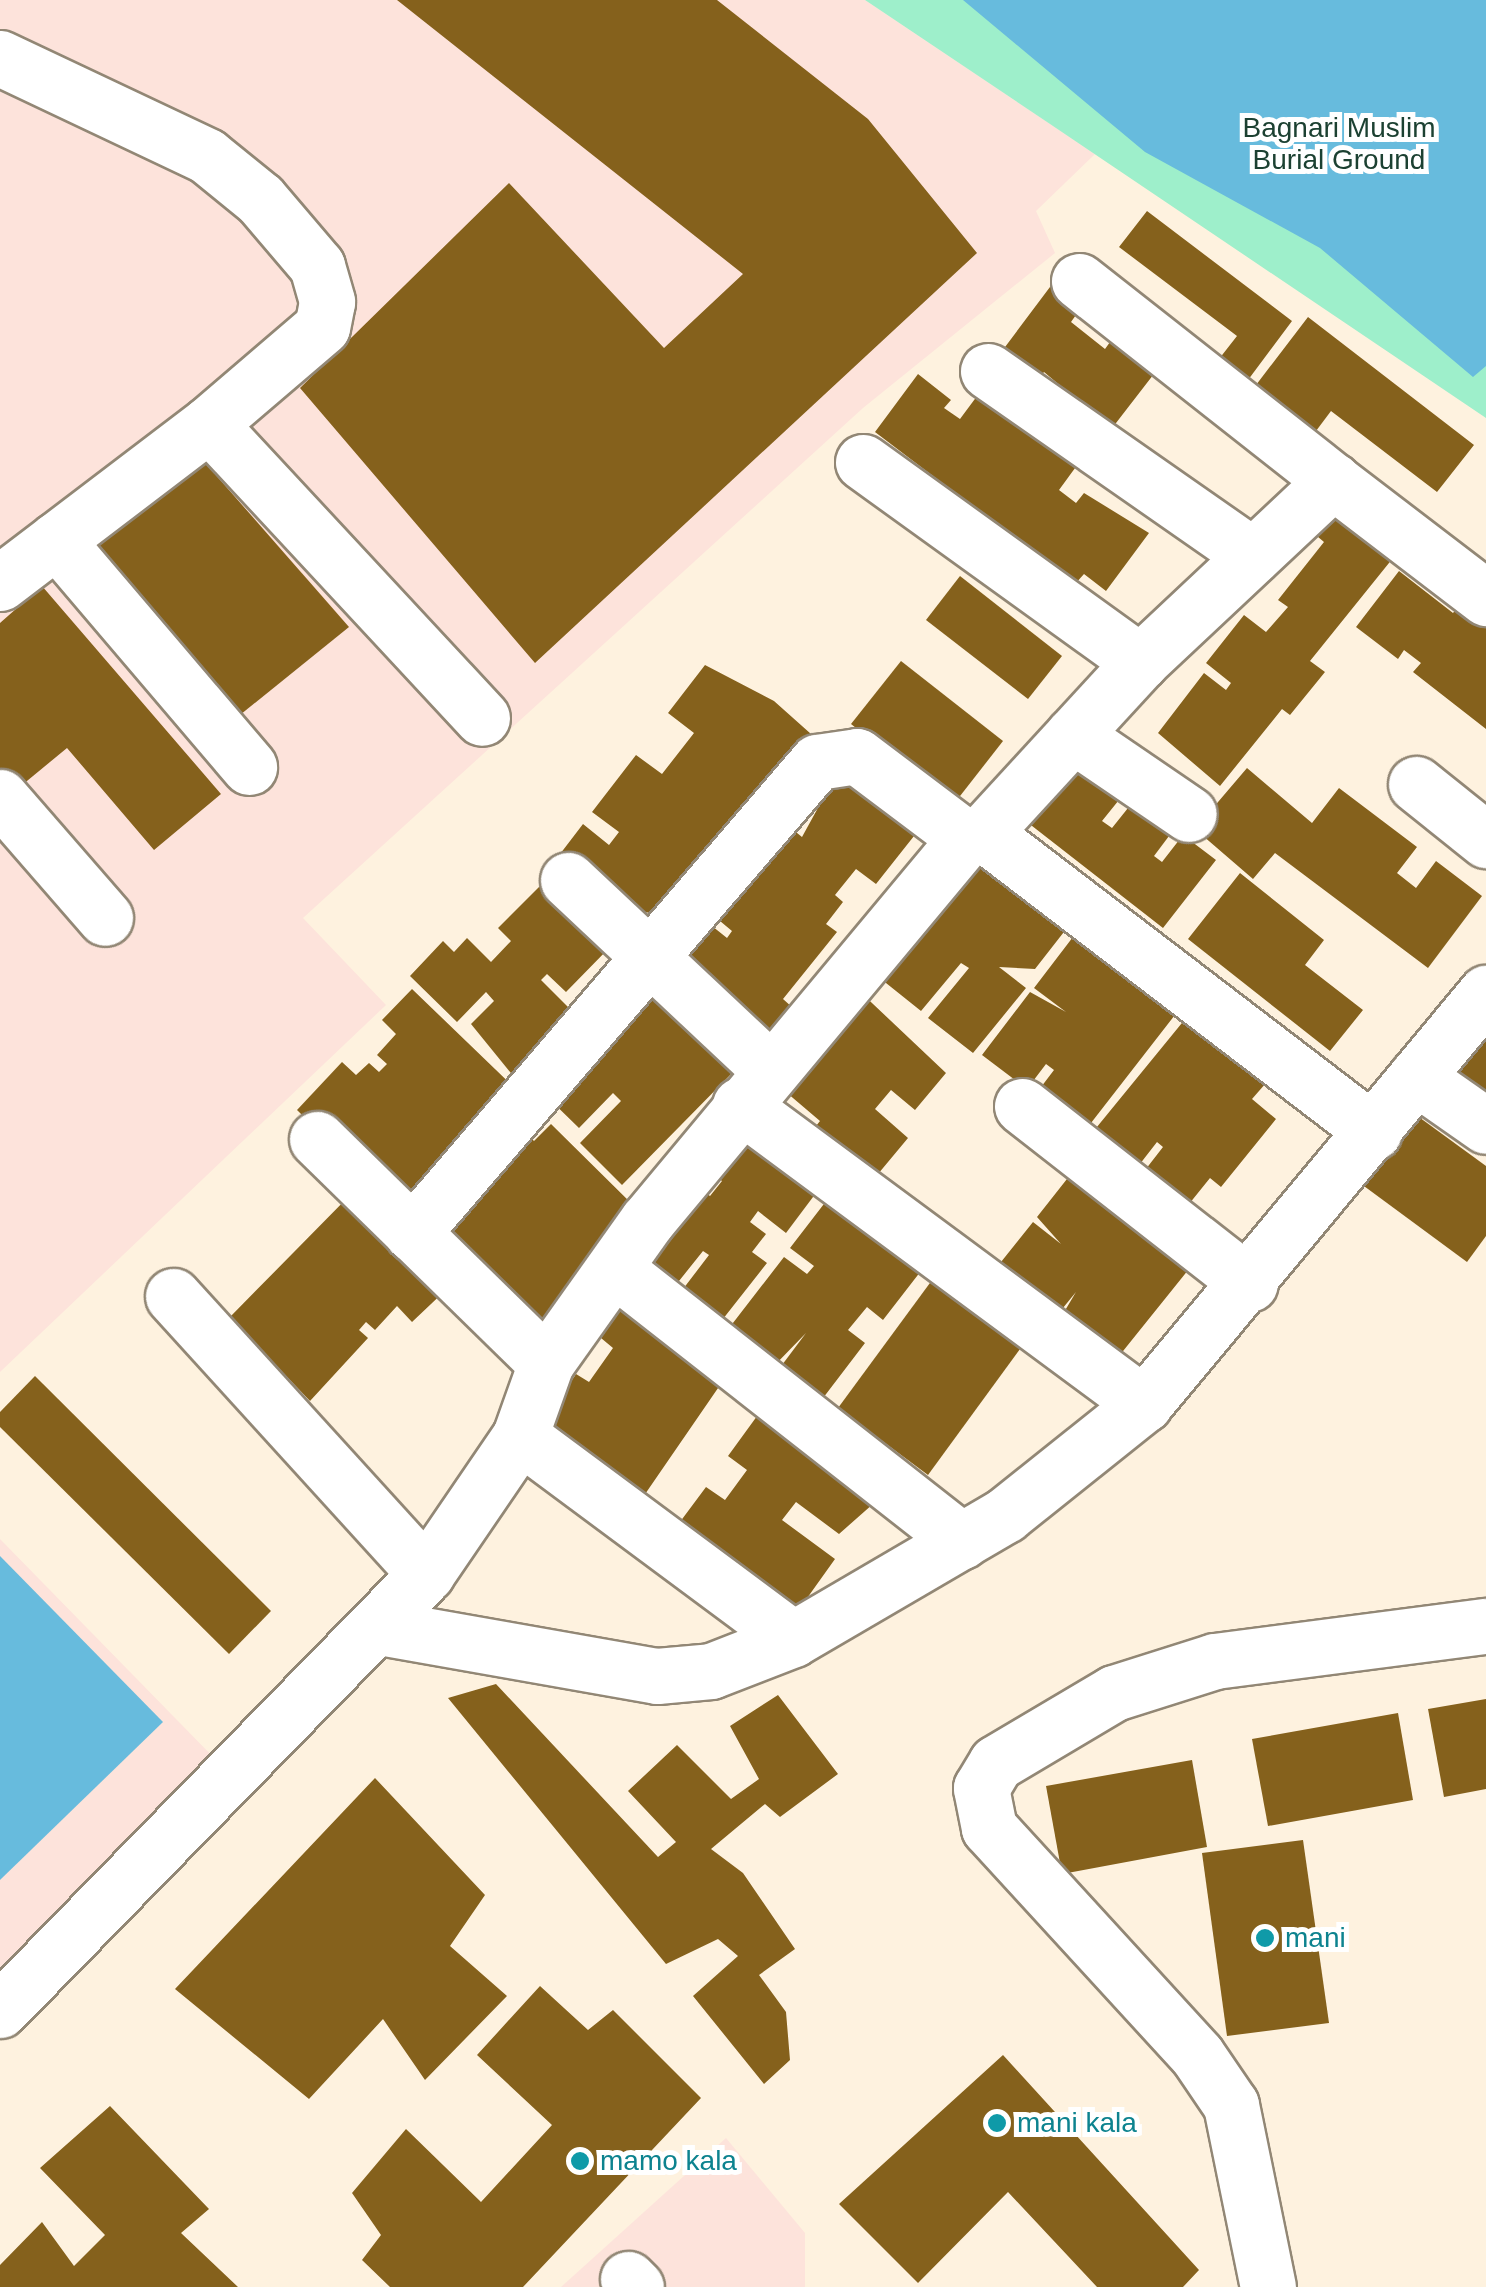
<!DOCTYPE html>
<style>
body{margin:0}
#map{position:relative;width:1486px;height:2287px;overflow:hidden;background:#fef2df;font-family:Arial,sans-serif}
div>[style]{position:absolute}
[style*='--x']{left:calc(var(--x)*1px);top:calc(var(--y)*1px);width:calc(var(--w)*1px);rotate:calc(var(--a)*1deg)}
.industrial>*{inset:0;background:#fde3db}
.green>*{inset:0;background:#9eefcb}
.water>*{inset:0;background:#67bbdd}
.building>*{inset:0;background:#85611c}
.roads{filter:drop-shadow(2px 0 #928775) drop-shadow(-2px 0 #928775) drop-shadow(0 2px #928775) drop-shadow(0 -2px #928775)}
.minor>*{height:55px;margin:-27.5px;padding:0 27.5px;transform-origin:27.5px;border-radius:27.5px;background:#fff}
.dots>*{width:28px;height:28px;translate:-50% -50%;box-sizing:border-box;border:5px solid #fff;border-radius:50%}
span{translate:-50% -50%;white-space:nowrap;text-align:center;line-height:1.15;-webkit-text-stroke:10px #fff;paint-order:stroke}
.park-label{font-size:28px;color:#1c4132}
.culture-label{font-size:28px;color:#0d838f}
.left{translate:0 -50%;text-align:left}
</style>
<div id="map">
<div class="industrial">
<i style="clip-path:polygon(0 0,865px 0,1095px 154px,1036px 211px,1055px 253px,863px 408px,303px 918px,386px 1005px,0 1372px)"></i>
<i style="clip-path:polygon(0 1539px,221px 1765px,0 1982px)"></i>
<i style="clip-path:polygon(726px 2138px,805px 2233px,805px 2287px,561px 2287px)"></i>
</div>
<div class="green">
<i style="clip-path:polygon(865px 0,1486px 0,1486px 418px,1053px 126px)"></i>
</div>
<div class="water">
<i style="clip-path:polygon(963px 0,1486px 0,1486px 366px,1473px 377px,1320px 248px,1145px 152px)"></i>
<i style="clip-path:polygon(0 1556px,163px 1722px,0 1880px)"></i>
</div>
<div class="building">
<i style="clip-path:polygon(397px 0,717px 0,868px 119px,977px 253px,535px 663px,300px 388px,509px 183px,664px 348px,743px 274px)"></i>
<i style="clip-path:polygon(1147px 211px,1292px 321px,1248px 380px,1219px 359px,1237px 336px,1119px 247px)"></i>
<i style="clip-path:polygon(1056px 279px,1085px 302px,1071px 322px,1105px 349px,1123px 324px,1167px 357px,1099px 445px,1061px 416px,1075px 398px,1044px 372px,1029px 391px,993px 363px)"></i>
<i style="clip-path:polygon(1308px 317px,1474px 445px,1437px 492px,1331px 411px,1316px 431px,1256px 385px)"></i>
<i style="clip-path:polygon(918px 374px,951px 400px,944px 408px,960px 419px,986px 384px,1086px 453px,1059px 490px,1076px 503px,1084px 493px,1149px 533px,1106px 591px,1084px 574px,1075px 584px,875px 432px)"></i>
<i style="clip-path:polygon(201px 458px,349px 627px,230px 723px,80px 550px)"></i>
<i style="clip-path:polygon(1330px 508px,1393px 558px,1310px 661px,1325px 672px,1290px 715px,1282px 709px,1220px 786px,1158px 733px,1204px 673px,1226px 690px,1231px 683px,1206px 663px,1244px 615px,1266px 632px,1288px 607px,1278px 600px,1324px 542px,1311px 531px)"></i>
<i style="clip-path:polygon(1399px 571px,1453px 613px,1466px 597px,1486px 612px,1486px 729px,1413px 672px,1421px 663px,1404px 650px,1398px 659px,1356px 627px)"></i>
<i style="clip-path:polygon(960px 576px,1062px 656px,1028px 699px,926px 620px)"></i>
<i style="clip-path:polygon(42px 586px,221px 794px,154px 850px,67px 748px,16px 790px,0 770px,0 623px)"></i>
<i style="clip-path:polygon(901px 661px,1003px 741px,953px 805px,851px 724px)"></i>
<i style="clip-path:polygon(705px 665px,774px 701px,811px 734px,672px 916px,623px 909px,557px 858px,583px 824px,609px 845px,619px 832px,592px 812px,636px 755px,662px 774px,694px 733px,668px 713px)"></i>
<i style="clip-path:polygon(1080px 755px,1127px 790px,1102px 821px,1112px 828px,1136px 798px,1175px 828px,1154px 856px,1162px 862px,1183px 835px,1216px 860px,1163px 928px,1027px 822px)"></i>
<i style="clip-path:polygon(1247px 768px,1312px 823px,1339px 788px,1417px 847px,1397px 873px,1416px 888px,1436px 861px,1482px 896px,1428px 968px,1275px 853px,1253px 879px,1195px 829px)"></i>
<i style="clip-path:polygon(836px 775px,914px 836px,876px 884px,856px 869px,835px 895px,843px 902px,826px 924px,837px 932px,783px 999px,793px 1008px,769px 1037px,670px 958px,702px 918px,727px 938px,732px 931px,708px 911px,781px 820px,802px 837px)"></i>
<i style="clip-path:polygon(971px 849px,1067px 928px,1035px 969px,999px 967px,1026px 988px,973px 1053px,928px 1018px,969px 968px,961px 963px,921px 1011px,871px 971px)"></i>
<i style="clip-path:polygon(1240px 873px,1324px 940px,1305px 965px,1363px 1010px,1330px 1051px,1188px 939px)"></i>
<i style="clip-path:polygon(545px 881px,611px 946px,566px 992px,547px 974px,541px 980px,581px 1020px,519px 1083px,471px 1024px,494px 1001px,486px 992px,457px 1022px,410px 976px,443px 941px,454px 952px,467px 938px,491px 962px,511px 941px,498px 928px)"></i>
<i style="clip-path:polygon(1076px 933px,1178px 1011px,1084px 1132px,1035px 1095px,1054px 1070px,1046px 1064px,1027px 1089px,982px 1055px,1030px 992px,1066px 1012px,1034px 988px)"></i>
<i style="clip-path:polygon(649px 975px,740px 1065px,622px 1185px,580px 1143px,621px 1101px,613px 1093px,579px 1128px,538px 1088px)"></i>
<i style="clip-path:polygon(854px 986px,946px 1073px,915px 1110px,891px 1090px,875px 1109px,908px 1138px,868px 1186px,808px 1136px,820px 1121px,773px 1081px,797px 1052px,813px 1066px,825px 1053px,809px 1039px)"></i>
<i style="clip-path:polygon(412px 989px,522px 1095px,400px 1212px,297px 1110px,342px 1062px,356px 1075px,369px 1063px,379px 1072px,387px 1064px,377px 1055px,396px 1034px,382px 1020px)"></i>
<i style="clip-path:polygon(1486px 1009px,1486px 1094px,1445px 1062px)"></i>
<i style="clip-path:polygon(1186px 1018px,1266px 1083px,1252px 1099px,1276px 1119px,1221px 1187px,1210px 1178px,1185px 1209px,1142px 1174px,1163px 1147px,1157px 1142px,1136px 1169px,1092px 1133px)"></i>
<i style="clip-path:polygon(1401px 1104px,1486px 1166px,1486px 1236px,1467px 1262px,1349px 1175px)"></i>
<i style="clip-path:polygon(551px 1124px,637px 1209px,530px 1338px,421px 1233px,522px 1129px,534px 1141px)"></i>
<i style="clip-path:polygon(736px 1124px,819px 1189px,786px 1233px,758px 1211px,750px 1222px,766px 1234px,752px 1252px,767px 1263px,719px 1324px,680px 1293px,709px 1255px,703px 1251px,671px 1291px,630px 1260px,692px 1182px,710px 1196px,722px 1181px,704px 1167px)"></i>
<i style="clip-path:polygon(1078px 1165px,1197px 1259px,1107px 1371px,1054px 1329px,1076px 1292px,1049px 1325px,989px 1277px,1033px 1222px,1061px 1244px,1037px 1217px)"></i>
<i style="clip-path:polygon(837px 1187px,931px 1258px,883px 1320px,867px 1307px,848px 1330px,865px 1343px,820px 1402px,779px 1369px,806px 1333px,772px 1368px,726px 1332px,784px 1257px,807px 1274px,814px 1266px,790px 1248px)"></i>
<i style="clip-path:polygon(356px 1189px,450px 1286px,412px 1322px,397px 1306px,375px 1330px,366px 1322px,359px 1330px,368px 1338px,310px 1401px,230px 1317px)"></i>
<i style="clip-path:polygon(938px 1272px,1028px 1338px,928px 1475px,838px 1408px)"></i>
<i style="clip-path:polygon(627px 1301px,727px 1375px,641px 1500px,539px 1430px,576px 1374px,589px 1382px,613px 1348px,601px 1338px)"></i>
<i style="clip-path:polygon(35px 1376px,271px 1611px,229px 1654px,0 1427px,0 1412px)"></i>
<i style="clip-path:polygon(765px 1405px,882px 1496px,839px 1534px,796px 1502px,782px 1520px,835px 1559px,790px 1622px,671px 1534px,706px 1487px,725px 1500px,747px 1470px,728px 1456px)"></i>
<i style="clip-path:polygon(496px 1684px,658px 1857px,676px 1842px,628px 1791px,677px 1745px,731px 1799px,759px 1779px,730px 1726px,778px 1695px,838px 1774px,780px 1817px,765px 1804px,711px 1849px,743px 1873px,795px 1949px,759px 1975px,786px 2012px,790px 2060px,764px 2084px,693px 1996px,738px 1956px,718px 1939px,666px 1964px,448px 1698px)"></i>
<i style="clip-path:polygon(1486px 1699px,1486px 1789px,1444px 1797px,1428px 1709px)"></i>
<i style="clip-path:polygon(1398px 1713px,1413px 1800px,1268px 1826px,1252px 1739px)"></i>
<i style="clip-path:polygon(1192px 1760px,1207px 1847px,1062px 1874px,1046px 1786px)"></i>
<i style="clip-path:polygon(375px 1778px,485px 1895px,450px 1946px,507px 1996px,425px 2080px,383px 2019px,309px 2099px,175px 1989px)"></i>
<i style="clip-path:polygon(1303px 1840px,1329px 2023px,1227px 2036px,1202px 1853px)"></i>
<i style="clip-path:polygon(540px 1986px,588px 2030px,613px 2010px,701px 2098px,523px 2287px,390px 2287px,362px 2260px,381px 2235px,352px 2193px,406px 2129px,481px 2202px,552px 2125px,477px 2055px)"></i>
<i style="clip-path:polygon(1003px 2055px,1199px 2270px,1183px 2287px,1097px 2287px,1008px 2192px,918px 2283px,839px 2204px)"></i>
<i style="clip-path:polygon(110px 2106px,209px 2209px,181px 2233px,238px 2287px,0 2287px,0 2265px,42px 2222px,74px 2266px,105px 2235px,40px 2168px)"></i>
</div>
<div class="roads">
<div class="minor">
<i style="--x:0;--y:58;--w:229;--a:25.3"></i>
<i style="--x:207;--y:156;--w:68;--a:39.1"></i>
<i style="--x:260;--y:199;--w:88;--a:49.6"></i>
<i style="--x:317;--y:266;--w:37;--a:74"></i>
<i style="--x:327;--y:302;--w:25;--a:101"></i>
<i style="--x:322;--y:327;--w:149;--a:139.4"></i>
<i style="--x:1079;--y:281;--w:323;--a:38.2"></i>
<i style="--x:988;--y:371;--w:323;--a:34.9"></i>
<i style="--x:863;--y:462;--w:342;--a:35.8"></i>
<i style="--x:56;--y:540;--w:298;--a:49.6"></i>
<i style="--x:0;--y:583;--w:263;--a:-37.3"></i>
<i style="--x:209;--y:424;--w:401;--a:47.1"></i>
<i style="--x:1073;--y:735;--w:140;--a:34.3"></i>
<i style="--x:1416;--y:784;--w:90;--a:38.7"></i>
<i style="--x:0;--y:797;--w:160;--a:49"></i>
<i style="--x:983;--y:833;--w:492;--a:37.4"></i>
<i style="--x:568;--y:880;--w:276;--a:43.2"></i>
<i style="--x:1416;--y:1077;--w:85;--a:35"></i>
<i style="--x:740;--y:1105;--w:503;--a:36.51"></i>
<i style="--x:1022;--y:1106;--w:289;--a:38"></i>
<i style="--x:317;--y:1139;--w:320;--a:44.4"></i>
<i style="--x:412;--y:1233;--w:621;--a:-49.31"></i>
<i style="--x:817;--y:762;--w:40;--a:-8.5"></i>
<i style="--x:857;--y:756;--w:136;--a:37"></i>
<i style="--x:615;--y:1269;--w:441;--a:38.1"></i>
<i style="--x:173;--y:1296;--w:376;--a:47.7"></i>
<i style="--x:520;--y:1436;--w:340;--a:36.6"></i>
<i style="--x:379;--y:1627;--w:282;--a:10"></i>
<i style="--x:657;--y:1676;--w:54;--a:-5.3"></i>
<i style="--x:711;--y:1671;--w:88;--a:-21.3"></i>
<i style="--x:793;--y:1639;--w:246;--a:-30.3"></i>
<i style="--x:1005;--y:1515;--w:178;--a:-38.6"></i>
<i style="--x:1144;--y:1404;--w:535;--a:-50.24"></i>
<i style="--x:0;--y:2010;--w:610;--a:-45.66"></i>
<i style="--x:426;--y:1574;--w:167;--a:-55.7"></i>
<i style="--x:520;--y:1436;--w:77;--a:-70.4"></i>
<i style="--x:546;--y:1363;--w:174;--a:-54.6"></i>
<i style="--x:647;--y:1221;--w:498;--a:-50.2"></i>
<i style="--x:966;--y:838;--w:18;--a:-16"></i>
<i style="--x:983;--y:833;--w:232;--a:-47.4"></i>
<i style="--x:1140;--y:662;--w:265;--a:-43.2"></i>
<i style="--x:1333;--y:481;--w:193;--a:37.4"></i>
<i style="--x:628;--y:2279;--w:11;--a:45"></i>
<i style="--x:1268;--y:2287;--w:186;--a:-101.5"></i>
<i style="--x:1231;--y:2105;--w:60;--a:-124.2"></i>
<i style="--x:1197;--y:2055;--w:308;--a:-132.5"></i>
<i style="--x:989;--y:1828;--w:41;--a:-101.3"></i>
<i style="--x:981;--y:1788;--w:29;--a:-59"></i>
<i style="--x:996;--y:1763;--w:137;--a:-30.7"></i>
<i style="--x:1114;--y:1693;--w:106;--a:-17.6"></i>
<i style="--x:1215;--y:1661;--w:273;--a:-7.4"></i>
</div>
</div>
<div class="dots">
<i style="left:1265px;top:1938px;background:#0f9aa8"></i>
<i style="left:997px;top:2123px;background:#0f9aa8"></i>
<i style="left:580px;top:2161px;background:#0f9aa8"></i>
</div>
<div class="park-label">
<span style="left:1339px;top:144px">Bagnari Muslim<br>Burial Ground</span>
</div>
<div class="culture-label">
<span class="left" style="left:1285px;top:1938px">mani</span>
<span class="left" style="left:1017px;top:2123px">mani kala</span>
<span class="left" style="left:600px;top:2161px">mamo kala</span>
</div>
</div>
